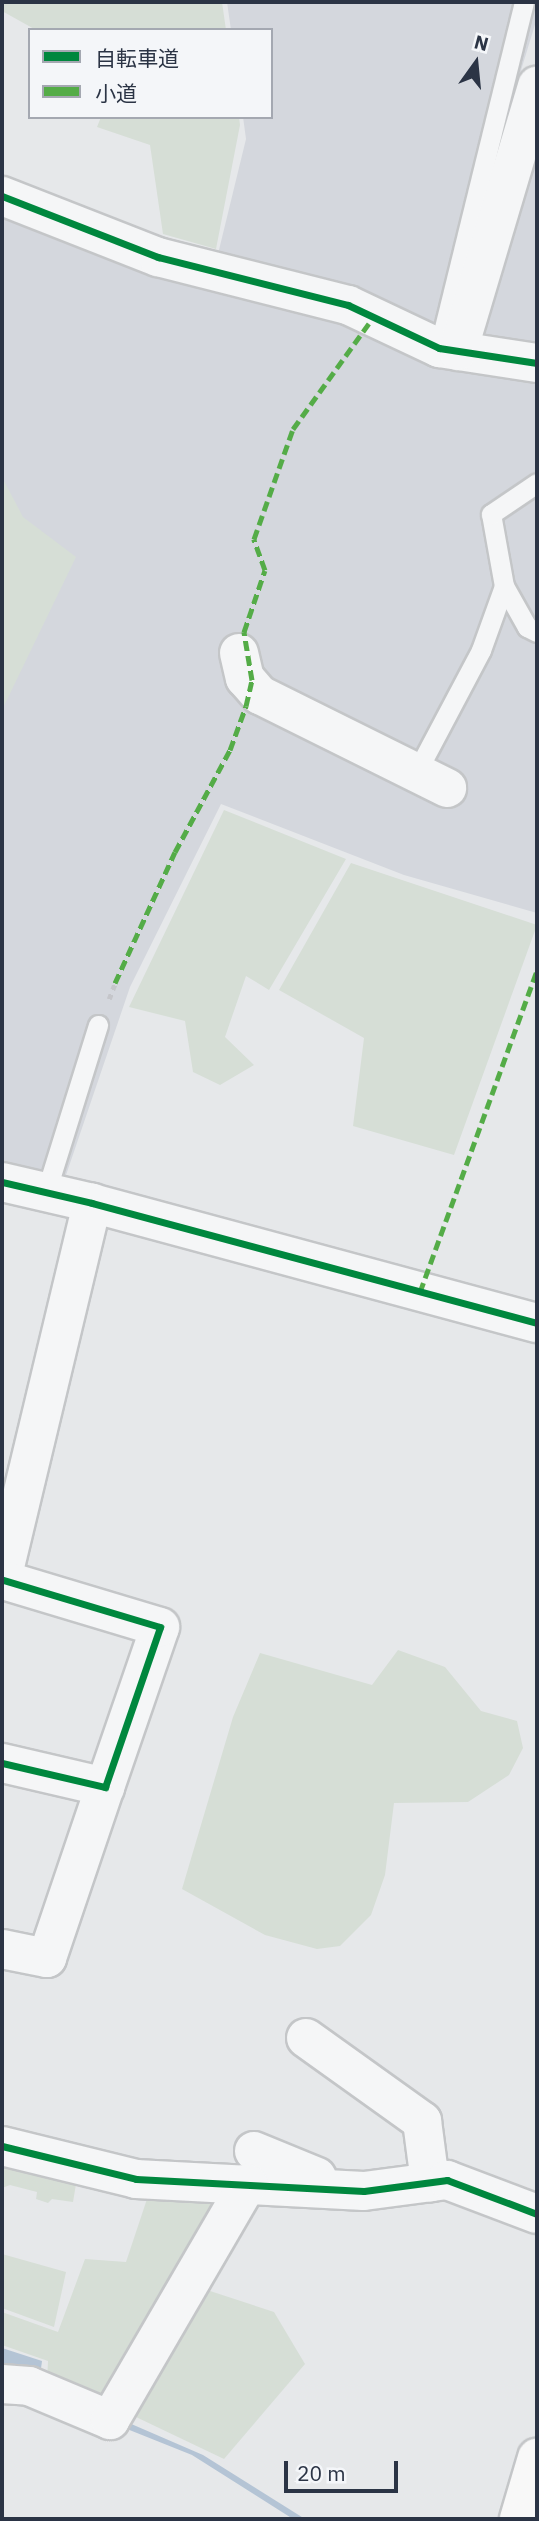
<!DOCTYPE html>
<meta charset="utf-8">
<style>
body{margin:0}
#map{position:relative;width:539px;height:2521px;overflow:hidden;background:#e6e8ea;font-family:"IBM Plex Sans","Noto Sans JP",sans-serif}
div>[style]{position:absolute}
[style*='--x']{left:calc(var(--x)*1px);top:calc(var(--y)*1px);width:calc(var(--w)*1px);rotate:calc(var(--a)*1deg)}
.built>*{inset:0;background:#d4d7dd}
.green>*{inset:0;background:#d6ded6}
.water>*{inset:0;background:#b4c4d5}
.path>*{height:4.5px;margin-top:-2.25px;transform-origin:0;background:repeating-linear-gradient(90deg,#c5c6ca 0 5px,transparent 0 10px)}
.roads{filter:drop-shadow(2px 0 #c4c6c8) drop-shadow(-2px 0 #c4c6c8) drop-shadow(0 2px #c4c6c8) drop-shadow(0 -2px #c4c6c8)}
.lane>*{height:19px;margin:-9.5px;padding:0 9.5px;transform-origin:9.5px;border-radius:9.5px;background:#f5f6f7}
.street>*{height:38px;margin:-19px;padding:0 19px;transform-origin:19px;border-radius:19px;background:#f5f6f7}
.highway>*{height:38px;margin:-19px;padding:0 19px;transform-origin:19px;border-radius:19px;background:#f8f8f8}
.quiet>*{height:5px;margin-top:-2.5px;transform-origin:0;background:repeating-linear-gradient(90deg,#54ac47 0 10px,transparent 0 15px)}
.cycleway>*{height:7px;margin:-3.5px;padding:0 3.5px;transform-origin:3.5px;border-radius:3.5px;background:#00873e}
span{translate:-50% -50%;white-space:nowrap;text-align:center;line-height:1.15;-webkit-text-stroke:6px #f4f6f9;paint-order:stroke}
.frame{position:absolute;inset:0;border:4px solid #2b3445;pointer-events:none}
.legend{position:absolute;left:28px;top:28px;width:245px;height:91px;box-sizing:border-box;background:#f4f6f9;border:2px solid #a4a8b1;margin:0;padding:9px 12px;list-style:none;font-size:21px;color:#2b3445}
.legend li{display:flex;align-items:center;gap:14px;height:35px}
.legend b{width:35px;border:2px solid #a4a8b1}
.north{position:absolute;left:441px;top:28px;width:70px;height:70px;-webkit-text-stroke:5px #f4f6f9;paint-order:stroke;rotate:15deg;font-size:19px;font-weight:700;line-height:28px;text-align:center;color:#2b3445}
.north::after{content:'';display:block;margin:auto;width:24px;height:32px;background:#2b3445;clip-path:polygon(50% 0,100% 100%,50% 72%,0 100%)}
.scale{position:absolute;left:284px;top:2461px;width:114px;height:32px;box-sizing:border-box;border:4px solid #2b3445;border-top:0;padding-left:9px;font-size:21px;line-height:24px;white-space:nowrap;color:#2b3445;-webkit-text-stroke:5px #f4f6f9;paint-order:stroke}
</style>
<div id="map">
<div class="built">
<i style="clip-path:polygon(227px 2px,537px 2px,537px 18px,515px 90px,537px 94px,537px 913px,404px 875px,221px 804px,130px 987px,65px 1178px,2px 1164px,2px 203px,218px 254px,246px 139px,243px 117px,271px 117px,271px 30px,231px 30px)"></i>
</div>
<div class="green">
<i style="clip-path:polygon(2px 2px,222px 2px,226px 30px,36px 30px,2px 11px)"></i>
<i style="clip-path:polygon(101px 117px,239px 117px,240px 125px,216px 249px,163px 234px,150px 145px,97px 127px)"></i>
<i style="clip-path:polygon(2px 477px,23px 517px,76px 557px,2px 710px)"></i>
<i style="clip-path:polygon(224px 810px,346px 859px,269px 990px,246px 976px,225px 1037px,254px 1065px,220px 1085px,193px 1072px,185px 1021px,129px 1007px)"></i>
<i style="clip-path:polygon(351px 863px,537px 925px,454px 1155px,353px 1126px,364px 1038px,279px 990px)"></i>
<i style="clip-path:polygon(398px 1650px,445px 1667px,481px 1711px,517px 1721px,523px 1748px,509px 1775px,468px 1802px,394px 1803px,385px 1875px,371px 1915px,340px 1946px,317px 1949px,265px 1935px,182px 1889px,233px 1717px,260px 1653px,372px 1685px)"></i>
<i style="clip-path:polygon(2px 2165px,76px 2184px,73px 2202px,52px 2199px,48px 2203px,36px 2199px,37px 2192px,10px 2185px,2px 2188px)"></i>
<i style="clip-path:polygon(149px 2193px,225px 2196px,104px 2410px,47px 2383px,48px 2361px,2px 2345px,2px 2312px,58px 2332px,85px 2259px,126px 2262px)"></i>
<i style="clip-path:polygon(2px 2254px,66px 2272px,54px 2327px,2px 2308px)"></i>
<i style="clip-path:polygon(207px 2290px,274px 2312px,305px 2364px,224px 2459px,136px 2417px)"></i>
</div>
<div class="water">
<i style="clip-path:polygon(2px 2348px,42px 2361px,40px 2376px,2px 2366px)"></i>
<i style="clip-path:polygon(129px 2423px,203px 2455px,305px 2519px,293px 2519px,192px 2455px,127px 2429px)"></i>
</div>
<div class="path">
<i style="--x:109;--y:999;--w:17;--a:-69"></i>
</div>
<div class="roads">
<div class="lane">
<i style="--x:439;--y:348;--w:356;--a:-76.2"></i>
<i style="--x:504;--y:586;--w:47;--a:60.7"></i>
<i style="--x:527;--y:627;--w:11;--a:27"></i>
<i style="--x:416;--y:773;--w:139;--a:-62.1"></i>
<i style="--x:481;--y:650;--w:68;--a:-70.2"></i>
<i style="--x:504;--y:586;--w:73;--a:-100.2"></i>
<i style="--x:491;--y:514;--w:55;--a:-34"></i>
<i style="--x:46;--y:1192;--w:175;--a:-72.7"></i>
</div>
<div class="street">
<i style="--x:2;--y:196;--w:168;--a:21.4"></i>
<i style="--x:158;--y:257;--w:196;--a:14.2"></i>
<i style="--x:348;--y:305;--w:101;--a:25.3"></i>
<i style="--x:439;--y:348;--w:99;--a:8.7"></i>
<i style="--x:458;--y:351;--w:277;--a:-73.4"></i>
<i style="--x:239;--y:653;--w:26;--a:77"></i>
<i style="--x:245;--y:678;--w:23;--a:49"></i>
<i style="--x:260;--y:695;--w:209;--a:26.4"></i>
<i style="--x:2;--y:1182;--w:92;--a:13.1"></i>
<i style="--x:92;--y:1203;--w:461;--a:15.1"></i>
<i style="--x:2;--y:1579;--w:387;--a:-76.5"></i>
<i style="--x:2;--y:1763;--w:106;--a:13.1"></i>
<i style="--x:105;--y:1787;--w:169;--a:-71"></i>
<i style="--x:160;--y:1627;--w:164;--a:-163.3"></i>
<i style="--x:2;--y:1949;--w:46;--a:11.3"></i>
<i style="--x:47;--y:1958;--w:181;--a:-71.3"></i>
<i style="--x:306;--y:2038;--w:143;--a:35.6"></i>
<i style="--x:422;--y:2121;--w:62;--a:82.5"></i>
<i style="--x:2;--y:2146;--w:138;--a:13.8"></i>
<i style="--x:136;--y:2179;--w:228;--a:3"></i>
<i style="--x:364;--y:2191;--w:84;--a:-7.5"></i>
<i style="--x:447;--y:2180;--w:96;--a:20.7"></i>
<i style="--x:254;--y:2151;--w:68;--a:22.4"></i>
<i style="--x:2;--y:2384;--w:27;--a:4"></i>
<i style="--x:29;--y:2386;--w:88;--a:22.8"></i>
<i style="--x:110;--y:2420;--w:274;--a:-59.8"></i>
</div>
<div class="highway">
<i style="--x:519;--y:2519;--w:64;--a:-73.6"></i>
</div>
</div>
<div class="quiet">
<i style="--x:115;--y:983;--w:144;--a:-65.4"></i>
<i style="--x:175;--y:852;--w:116;--a:-61.7"></i>
<i style="--x:230;--y:750;--w:47;--a:-70"></i>
<i style="--x:246;--y:706;--w:27;--a:-77"></i>
<i style="--x:252;--y:680;--w:49;--a:-99.5"></i>
<i style="--x:244;--y:632;--w:65;--a:-71.3"></i>
<i style="--x:265;--y:570;--w:33;--a:-110"></i>
<i style="--x:254;--y:539;--w:117;--a:-70.5"></i>
<i style="--x:293;--y:429;--w:135;--a:-54.3"></i>
<i style="--x:420;--y:1292;--w:342;--a:-70"></i>
</div>
<div class="cycleway">
<i style="--x:2;--y:196;--w:168;--a:21.4"></i>
<i style="--x:158;--y:257;--w:196;--a:14.2"></i>
<i style="--x:348;--y:305;--w:101;--a:25.3"></i>
<i style="--x:439;--y:348;--w:99;--a:8.7"></i>
<i style="--x:2;--y:1182;--w:92;--a:13.1"></i>
<i style="--x:92;--y:1203;--w:461;--a:15.1"></i>
<i style="--x:2;--y:1763;--w:106;--a:13.1"></i>
<i style="--x:105;--y:1787;--w:169;--a:-71"></i>
<i style="--x:160;--y:1627;--w:164;--a:-163.3"></i>
<i style="--x:2;--y:2146;--w:138;--a:13.8"></i>
<i style="--x:136;--y:2179;--w:228;--a:3"></i>
<i style="--x:364;--y:2191;--w:84;--a:-7.5"></i>
<i style="--x:447;--y:2180;--w:96;--a:20.7"></i>
</div>
<div class="frame"></div>
<ul class="legend">
<li><b style="height:9px;background:#00873e"></b>自転車道</li>
<li><b style="height:9px;background:#54ac47"></b>小道</li>
</ul>
<div class="north">N</div>
<div class="scale">20 m</div>
</div>
